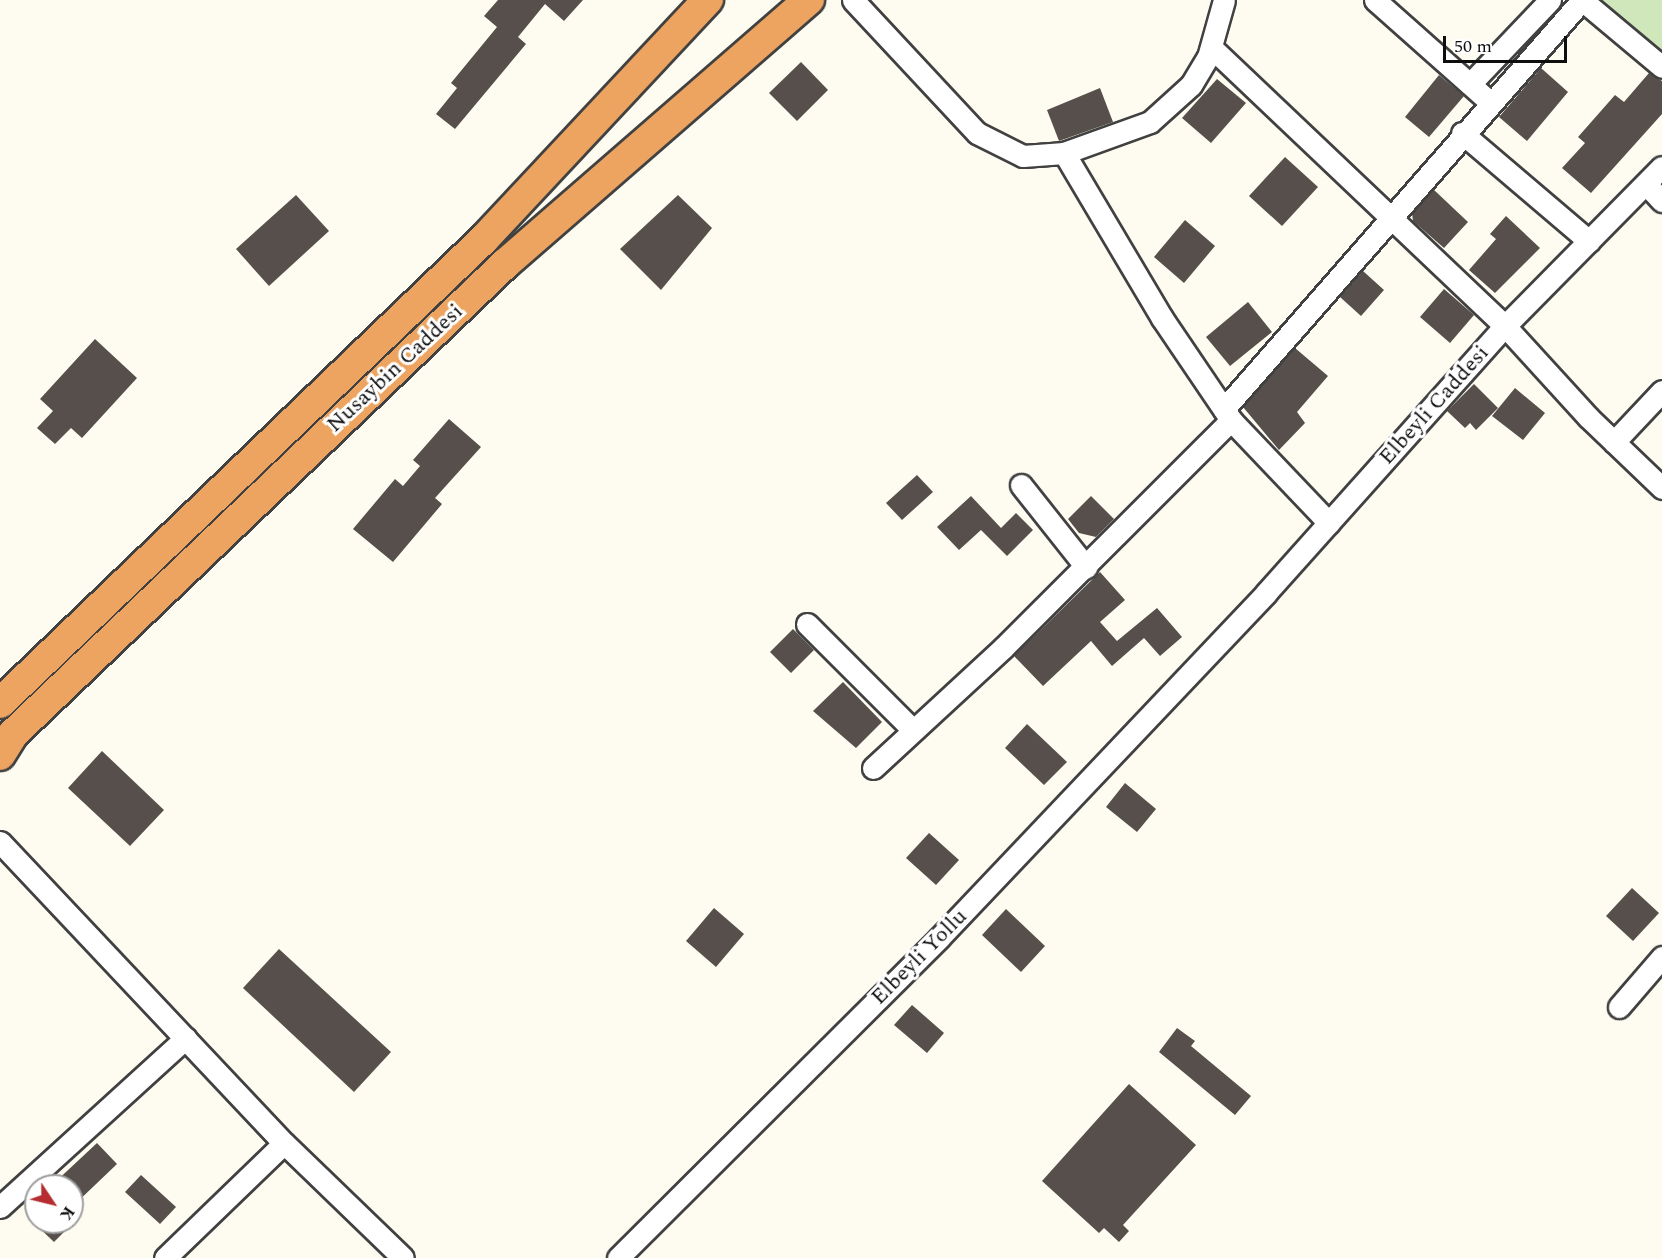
<!DOCTYPE html>
<style>
body{margin:0}
#map{position:relative;width:1662px;height:1258px;overflow:hidden;background:#fefcf0;font-family:Spectral,serif}
div>[style]{position:absolute}
[style*='--x']{left:calc(var(--x)*1px);top:calc(var(--y)*1px);width:calc(var(--w)*1px);rotate:calc(var(--a)*1deg)}
.green>*{inset:0;background:#d0e7bb}
.building>*{inset:0;background:#564f4b}
.roads{filter:drop-shadow(2px 0 #414141) drop-shadow(-2px 0 #414141) drop-shadow(0 2px #414141) drop-shadow(0 -2px #414141)}
.minor>*{height:21px;margin:-10.5px;padding:0 10.5px;transform-origin:10.5px;border-radius:10.5px;background:#fff}
.highway>*{height:30px;margin:-15px;padding:0 15px;transform-origin:15px;border-radius:15px;background:#eca460}
span{translate:-50% -50%;white-space:nowrap;text-align:center;line-height:1.15;-webkit-text-stroke:6px #fff;paint-order:stroke}
.street-label{font-size:22px;color:#0e0e0e}
.north{position:absolute;left:24px;top:1174px;width:60px;height:60px;box-sizing:border-box;background:#fff;border:2px solid #9f9f9f;border-radius:50%;rotate:125deg;font-size:16px;font-weight:700;line-height:24px;text-align:center;color:#0e0e0e}
.north::after{content:'';display:block;margin:auto;width:21px;height:27px;background:#b62d30;clip-path:polygon(50% 0,100% 100%,50% 72%,0 100%)}
.scale{position:absolute;left:1443px;top:36px;width:124px;height:27px;box-sizing:border-box;border:3px solid #0e0e0e;border-top:0;padding-left:8px;font-size:18px;line-height:21px;white-space:nowrap;color:#0e0e0e;-webkit-text-stroke:4px #fff;paint-order:stroke}
</style>
<div id="map">
<div class="green">
<i style="clip-path:polygon(1603px 0,1662px 0,1662px 59px,1600px 3px)"></i>
</div>
<div class="building">
<i style="clip-path:polygon(498px 0,583px 0,564px 21px,545px 4px,518px 37px,526px 44px,455px 129px,436px 114px,457px 88px,451px 83px,497px 27px,484px 16px)"></i>
<i style="clip-path:polygon(801px 62px,828px 90px,797px 121px,769px 93px)"></i>
<i style="clip-path:polygon(1541px 68px,1568px 92px,1527px 141px,1499px 117px)"></i>
<i style="clip-path:polygon(1649px 73px,1662px 81px,1662px 114px,1591px 193px,1562px 168px,1585px 143px,1578px 137px,1615px 95px,1624px 102px)"></i>
<i style="clip-path:polygon(1439px 75px,1464px 96px,1429px 137px,1405px 117px)"></i>
<i style="clip-path:polygon(1217px 79px,1246px 103px,1211px 143px,1182px 118px)"></i>
<i style="clip-path:polygon(1100px 88px,1113px 122px,1059px 141px,1047px 110px)"></i>
<i style="clip-path:polygon(1285px 157px,1318px 187px,1282px 226px,1249px 196px)"></i>
<i style="clip-path:polygon(1433px 189px,1468px 222px,1444px 248px,1413px 221px,1412px 213px)"></i>
<i style="clip-path:polygon(296px 195px,329px 231px,269px 286px,236px 249px)"></i>
<i style="clip-path:polygon(678px 195px,712px 228px,661px 290px,620px 249px)"></i>
<i style="clip-path:polygon(1506px 216px,1540px 248px,1495px 293px,1469px 270px,1496px 239px,1490px 234px)"></i>
<i style="clip-path:polygon(1185px 220px,1215px 246px,1184px 283px,1154px 257px)"></i>
<i style="clip-path:polygon(1363px 271px,1384px 290px,1361px 316px,1340px 297px)"></i>
<i style="clip-path:polygon(1444px 289px,1474px 315px,1450px 343px,1420px 317px)"></i>
<i style="clip-path:polygon(1248px 302px,1272px 332px,1230px 366px,1206px 337px)"></i>
<i style="clip-path:polygon(95px 339px,137px 378px,82px 438px,71px 428px,55px 444px,37px 428px,53px 411px,40px 399px)"></i>
<i style="clip-path:polygon(1295px 348px,1328px 376px,1297px 412px,1305px 423px,1279px 450px,1243px 407px)"></i>
<i style="clip-path:polygon(1474px 384px,1498px 408px,1476px 430px,1470px 423px,1465px 428px,1447px 411px)"></i>
<i style="clip-path:polygon(1515px 388px,1545px 413px,1523px 440px,1492px 416px)"></i>
<i style="clip-path:polygon(449px 419px,481px 447px,435px 498px,442px 504px,393px 562px,353px 529px,395px 479px,403px 486px,420px 466px,413px 460px)"></i>
<i style="clip-path:polygon(917px 475px,933px 492px,902px 520px,886px 503px)"></i>
<i style="clip-path:polygon(971px 496px,1001px 528px,1016px 513px,1033px 530px,1007px 556px,981px 530px,959px 550px,937px 527px)"></i>
<i style="clip-path:polygon(1091px 496px,1114px 519px,1096px 537px,1079px 533px,1068px 519px)"></i>
<i style="clip-path:polygon(1100px 572px,1125px 600px,1100px 622px,1117px 641px,1157px 608px,1182px 637px,1160px 656px,1144px 638px,1112px 666px,1091px 641px,1043px 686px,1014px 656px)"></i>
<i style="clip-path:polygon(793px 629px,814px 650px,791px 673px,770px 652px)"></i>
<i style="clip-path:polygon(843px 682px,882px 722px,856px 748px,813px 711px)"></i>
<i style="clip-path:polygon(1027px 724px,1067px 762px,1044px 785px,1005px 748px)"></i>
<i style="clip-path:polygon(102px 751px,164px 810px,130px 846px,68px 788px)"></i>
<i style="clip-path:polygon(1125px 783px,1156px 809px,1137px 832px,1106px 807px)"></i>
<i style="clip-path:polygon(929px 833px,959px 860px,936px 885px,906px 858px)"></i>
<i style="clip-path:polygon(1632px 888px,1659px 913px,1633px 941px,1606px 916px)"></i>
<i style="clip-path:polygon(714px 908px,744px 934px,716px 967px,686px 941px)"></i>
<i style="clip-path:polygon(1006px 909px,1045px 946px,1021px 972px,982px 935px)"></i>
<i style="clip-path:polygon(279px 949px,391px 1052px,354px 1092px,243px 988px)"></i>
<i style="clip-path:polygon(912px 1005px,944px 1033px,927px 1053px,894px 1025px)"></i>
<i style="clip-path:polygon(1177px 1028px,1195px 1041px,1191px 1046px,1251px 1096px,1235px 1115px,1159px 1052px)"></i>
<i style="clip-path:polygon(1129px 1084px,1196px 1145px,1123px 1225px,1129px 1231px,1119px 1242px,1104px 1228px,1099px 1233px,1042px 1181px)"></i>
<i style="clip-path:polygon(97px 1143px,117px 1164px,72px 1207px,72px 1186px,51px 1186px)"></i>
<i style="clip-path:polygon(141px 1175px,176px 1207px,160px 1224px,125px 1192px)"></i>
<i style="clip-path:polygon(33px 1222px,74px 1222px,54px 1242px)"></i>
</div>
<div class="roads">
<div class="minor">
<i style="--x:853;--y:0;--w:182;--a:47"></i>
<i style="--x:977;--y:133;--w:51;--a:26.6"></i>
<i style="--x:1023;--y:156;--w:41;--a:-4.2"></i>
<i style="--x:1064;--y:153;--w:91;--a:-19.8"></i>
<i style="--x:1150;--y:122;--w:55;--a:-42.1"></i>
<i style="--x:1191;--y:85;--w:33;--a:-59"></i>
<i style="--x:1208;--y:57;--w:59;--a:-74.3"></i>
<i style="--x:1375;--y:0;--w:154;--a:41.6"></i>
<i style="--x:1582;--y:0;--w:104;--a:39.9"></i>
<i style="--x:1212;--y:48;--w:404;--a:43.5"></i>
<i style="--x:1505;--y:326;--w:123;--a:47.6"></i>
<i style="--x:1588;--y:417;--w:103;--a:43.8"></i>
<i style="--x:1470;--y:84;--w:116;--a:-46.4"></i>
<i style="--x:1462;--y:133;--w:167;--a:40.4"></i>
<i style="--x:1064;--y:153;--w:192;--a:59.3"></i>
<i style="--x:1162;--y:318;--w:123;--a:55.9"></i>
<i style="--x:1231;--y:420;--w:142;--a:46.4"></i>
<i style="--x:1647;--y:185;--w:22;--a:47"></i>
<i style="--x:1224;--y:409;--w:544;--a:-48.8"></i>
<i style="--x:1614;--y:442;--w:70;--a:-46.7"></i>
<i style="--x:1021;--y:485;--w:105;--a:51.6"></i>
<i style="--x:807;--y:624;--w:150;--a:45"></i>
<i style="--x:873;--y:768;--w:178;--a:-42.7"></i>
<i style="--x:1004;--y:647;--w:321;--a:-45"></i>
<i style="--x:0;--y:842;--w:414;--a:46.7"></i>
<i style="--x:284;--y:1143;--w:165;--a:44"></i>
<i style="--x:1619;--y:1007;--w:66;--a:-49.3"></i>
<i style="--x:0;--y:1207;--w:251;--a:-42.3"></i>
<i style="--x:165;--y:1258;--w:165;--a:-44"></i>
<i style="--x:618;--y:1258;--w:453;--a:-44.9"></i>
<i style="--x:939;--y:938;--w:475;--a:-46.5"></i>
<i style="--x:1266;--y:593;--w:358;--a:-48.2"></i>
<i style="--x:1505;--y:326;--w:223;--a:-45.4"></i>
</div>
<div class="highway">
<i style="--x:0;--y:703;--w:670;--a:-43.79"></i>
<i style="--x:484;--y:239;--w:328;--a:-46.9"></i>
<i style="--x:0;--y:755;--w:25;--a:-58"></i>
<i style="--x:13;--y:734;--w:680;--a:-43.69"></i>
<i style="--x:505;--y:264;--w:403;--a:-41"></i>
</div>
</div>
<div class="street-label">
<span style="left:395px;top:368px;rotate:-43deg">Nusaybin Caddesi</span>
<span style="left:1434px;top:405px;rotate:-48deg">Elbeyli Caddesi</span>
<span style="left:919px;top:957px;rotate:-45deg">Elbeyli Yollu</span>
</div>
<div class="north">K</div>
<div class="scale">50 m</div>
</div>
